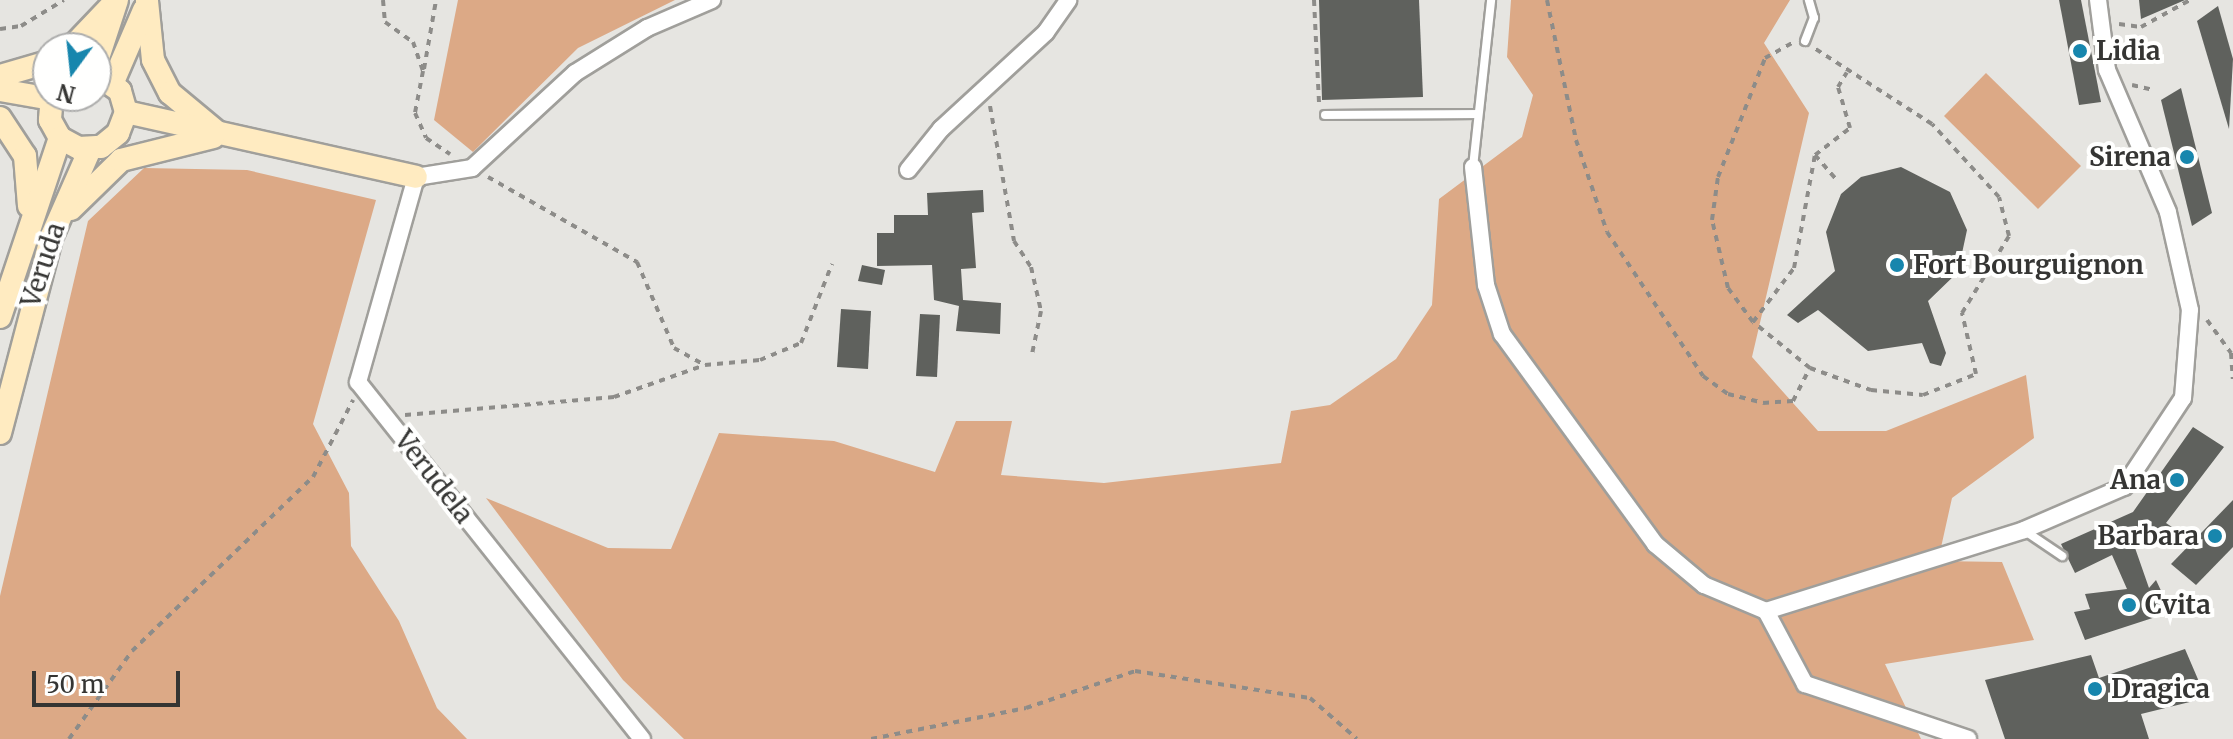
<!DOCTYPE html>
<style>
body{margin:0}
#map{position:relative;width:2233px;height:739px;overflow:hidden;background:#e6e5e1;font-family:Merriweather,serif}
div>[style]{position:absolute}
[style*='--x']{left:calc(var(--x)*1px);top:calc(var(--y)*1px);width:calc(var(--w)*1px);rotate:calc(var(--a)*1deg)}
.green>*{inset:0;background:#dca986}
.building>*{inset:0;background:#5f615d}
.path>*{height:4px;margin-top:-2px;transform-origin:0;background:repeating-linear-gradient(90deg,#8d8c89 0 6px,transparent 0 12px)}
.roads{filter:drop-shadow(2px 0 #a09f9b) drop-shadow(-2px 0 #a09f9b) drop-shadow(0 2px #a09f9b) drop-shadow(0 -2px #a09f9b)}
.lane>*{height:8px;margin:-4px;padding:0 4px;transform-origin:4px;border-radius:4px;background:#fff}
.street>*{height:16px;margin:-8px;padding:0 8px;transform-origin:8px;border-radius:8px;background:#fff}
.secondary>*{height:22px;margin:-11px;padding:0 11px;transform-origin:11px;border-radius:11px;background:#ffebc1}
.dots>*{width:22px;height:22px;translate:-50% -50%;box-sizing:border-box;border:4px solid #fffffe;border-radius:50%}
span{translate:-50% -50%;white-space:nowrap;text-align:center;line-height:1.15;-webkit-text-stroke:8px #fffffe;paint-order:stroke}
.poi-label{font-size:26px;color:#353533;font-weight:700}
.left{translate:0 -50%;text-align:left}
.right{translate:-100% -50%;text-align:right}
.street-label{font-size:26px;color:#353533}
.north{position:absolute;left:32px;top:32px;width:80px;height:80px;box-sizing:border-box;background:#fffffe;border:2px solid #aeaead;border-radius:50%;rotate:195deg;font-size:22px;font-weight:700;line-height:32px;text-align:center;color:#353533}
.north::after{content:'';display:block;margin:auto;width:28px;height:36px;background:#1786ad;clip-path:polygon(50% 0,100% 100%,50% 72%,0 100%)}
.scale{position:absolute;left:32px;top:671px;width:148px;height:36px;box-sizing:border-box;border:4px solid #353533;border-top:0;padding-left:10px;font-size:24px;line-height:28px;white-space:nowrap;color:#353533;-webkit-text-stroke:6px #fffffe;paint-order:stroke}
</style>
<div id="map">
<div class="green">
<i style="clip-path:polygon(458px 0,675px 0,578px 48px,473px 152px,434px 120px)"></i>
<i style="clip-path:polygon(1511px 0,1790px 0,1764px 43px,1809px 113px,1752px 357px,1818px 431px,1886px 431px,2026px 375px,2034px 438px,1952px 498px,1938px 561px,2002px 562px,2034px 640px,1885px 664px,1921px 739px,684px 739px,623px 680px,486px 498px,608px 548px,671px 549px,719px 433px,834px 441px,935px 472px,956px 421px,1012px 421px,1001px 475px,1104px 483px,1281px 463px,1291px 411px,1330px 405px,1396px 359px,1432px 305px,1439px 199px,1522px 137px,1533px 95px,1507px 57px)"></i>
<i style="clip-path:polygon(1986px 73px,2081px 166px,2038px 209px,1944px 116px)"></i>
<i style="clip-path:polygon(144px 168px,247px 170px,376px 200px,313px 424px,349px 493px,351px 546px,399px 621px,437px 708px,467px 739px,0 739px,0 596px,88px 221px)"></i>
</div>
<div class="building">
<i style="clip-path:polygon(1319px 0,1419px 0,1423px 97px,1322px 100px)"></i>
<i style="clip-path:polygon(2059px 0,2081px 0,2101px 102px,2079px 105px)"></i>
<i style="clip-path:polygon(2139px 0,2185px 0,2141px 19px)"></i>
<i style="clip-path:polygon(2218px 6px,2233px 59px,2229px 129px,2197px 21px)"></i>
<i style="clip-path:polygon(2181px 88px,2212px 213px,2192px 226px,2161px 100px)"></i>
<i style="clip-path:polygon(1901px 167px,1950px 192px,1967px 230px,1958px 272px,1928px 301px,1946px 353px,1941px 366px,1930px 363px,1922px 343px,1868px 351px,1818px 310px,1798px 323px,1787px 315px,1835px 271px,1826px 232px,1841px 194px,1861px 177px)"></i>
<i style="clip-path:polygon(983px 190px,984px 212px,972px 213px,976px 268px,961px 269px,963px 300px,1001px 303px,1000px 334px,956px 331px,959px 306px,934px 300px,932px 265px,877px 266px,877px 233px,894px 233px,894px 215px,928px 215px,927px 193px)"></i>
<i style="clip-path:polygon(862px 265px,885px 270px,882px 285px,858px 281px)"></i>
<i style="clip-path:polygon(841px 309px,871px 311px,868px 369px,837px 367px)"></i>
<i style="clip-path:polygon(920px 314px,940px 315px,937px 377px,916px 376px)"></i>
<i style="clip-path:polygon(2193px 427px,2224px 447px,2166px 523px,2172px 527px,2143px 541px,2136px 534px,2134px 545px,2149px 588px,2156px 580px,2171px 612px,2085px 640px,2074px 612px,2090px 609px,2085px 594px,2127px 589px,2112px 555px,2075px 573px,2061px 544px,2133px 512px)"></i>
<i style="clip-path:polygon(2233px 500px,2233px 547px,2196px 585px,2171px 564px)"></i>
<i style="clip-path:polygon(2185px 649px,2206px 698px,2141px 714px,2149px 739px,2005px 739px,1985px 680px,2091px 655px,2099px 678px)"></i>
</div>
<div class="path">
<i style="--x:383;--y:0;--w:22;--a:85"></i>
<i style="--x:385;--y:22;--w:34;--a:36"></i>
<i style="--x:413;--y:42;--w:31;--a:71"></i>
<i style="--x:423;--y:71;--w:43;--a:100.8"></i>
<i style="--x:415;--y:113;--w:27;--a:66"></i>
<i style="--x:426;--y:138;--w:29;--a:34"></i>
<i style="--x:1314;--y:0;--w:104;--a:87.2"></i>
<i style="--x:1547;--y:0;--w:143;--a:78.3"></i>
<i style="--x:1576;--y:140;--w:97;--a:71.4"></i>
<i style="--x:1607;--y:232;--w:173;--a:56.3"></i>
<i style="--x:1703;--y:376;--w:31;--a:36"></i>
<i style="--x:1728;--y:394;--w:36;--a:14"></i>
<i style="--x:1763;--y:403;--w:30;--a:-4"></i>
<i style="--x:1793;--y:401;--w:37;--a:-63"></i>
<i style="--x:1810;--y:368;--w:73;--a:-141.1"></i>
<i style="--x:1753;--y:322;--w:42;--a:-126.3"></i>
<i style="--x:1728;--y:288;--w:70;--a:-103.2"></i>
<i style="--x:1712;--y:220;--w:43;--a:-82.1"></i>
<i style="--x:1718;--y:177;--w:128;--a:-68.4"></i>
<i style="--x:1765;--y:58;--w:31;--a:-29"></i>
<i style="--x:2119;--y:24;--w:22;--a:8"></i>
<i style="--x:2141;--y:27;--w:56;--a:-28.9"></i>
<i style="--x:0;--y:29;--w:21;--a:-8"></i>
<i style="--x:21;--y:26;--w:50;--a:-31.2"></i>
<i style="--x:424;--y:69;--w:70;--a:-80.1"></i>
<i style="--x:2132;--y:85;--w:22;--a:13"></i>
<i style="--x:990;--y:106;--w:137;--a:79.9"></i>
<i style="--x:1014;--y:241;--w:31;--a:57"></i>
<i style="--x:1031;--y:267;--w:45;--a:77.2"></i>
<i style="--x:1041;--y:311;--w:44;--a:101.8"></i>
<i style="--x:1815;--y:155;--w:44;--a:-37.6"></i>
<i style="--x:1850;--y:128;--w:43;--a:-106.3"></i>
<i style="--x:1838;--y:87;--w:17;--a:-59"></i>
<i style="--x:488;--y:177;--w:172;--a:29.7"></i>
<i style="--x:637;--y:262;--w:94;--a:66.7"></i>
<i style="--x:674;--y:348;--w:35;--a:29"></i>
<i style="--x:705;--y:365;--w:55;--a:-5.2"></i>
<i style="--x:760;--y:360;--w:44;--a:-22.5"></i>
<i style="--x:801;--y:343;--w:85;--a:-68.6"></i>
<i style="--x:2207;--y:320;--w:41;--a:54"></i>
<i style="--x:2231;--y:353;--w:26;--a:86"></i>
<i style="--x:1753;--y:322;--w:68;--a:-52.8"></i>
<i style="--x:1794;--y:268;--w:115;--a:-79.5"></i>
<i style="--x:1815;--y:155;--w:33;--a:49"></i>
<i style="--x:1810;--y:368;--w:65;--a:19.8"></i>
<i style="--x:1871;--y:390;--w:52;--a:5.5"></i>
<i style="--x:1923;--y:395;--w:57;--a:-21.6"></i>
<i style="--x:1976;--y:374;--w:63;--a:-102.9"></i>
<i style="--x:1962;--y:313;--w:90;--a:-58.6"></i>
<i style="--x:2009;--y:236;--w:40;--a:-104.4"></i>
<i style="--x:1999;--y:197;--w:99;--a:-132.5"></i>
<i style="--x:1932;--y:124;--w:140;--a:-147.2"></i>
<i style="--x:405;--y:415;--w:210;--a:-4.9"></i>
<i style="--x:614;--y:397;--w:96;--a:-19.4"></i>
<i style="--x:69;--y:739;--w:108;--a:-54.4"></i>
<i style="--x:132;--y:651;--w:251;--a:-43.9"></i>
<i style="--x:313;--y:477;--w:87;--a:-62.5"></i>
<i style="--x:871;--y:739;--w:158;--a:-11.3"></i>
<i style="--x:1026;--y:708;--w:115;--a:-18.7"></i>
<i style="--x:1135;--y:671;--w:177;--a:8.8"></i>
<i style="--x:1310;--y:698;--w:62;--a:41.1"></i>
</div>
<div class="roads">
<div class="lane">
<i style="--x:1805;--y:41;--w:25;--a:-69"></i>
<i style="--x:1814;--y:18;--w:19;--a:-106"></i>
<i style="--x:1325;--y:115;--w:153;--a:-0.4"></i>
<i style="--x:1473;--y:167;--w:168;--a:-83.8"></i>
<i style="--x:2025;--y:531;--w:45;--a:34"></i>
</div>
<div class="street">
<i style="--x:1473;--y:167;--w:119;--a:83.7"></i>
<i style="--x:1486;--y:285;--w:52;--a:71.9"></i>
<i style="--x:1502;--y:334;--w:260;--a:53.9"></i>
<i style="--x:1655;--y:544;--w:64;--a:39.9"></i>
<i style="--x:1704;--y:585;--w:67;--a:22.8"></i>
<i style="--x:1766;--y:611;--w:83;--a:61.9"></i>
<i style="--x:1805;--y:684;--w:172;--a:18.6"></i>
<i style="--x:908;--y:170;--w:53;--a:-51.2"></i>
<i style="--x:941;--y:129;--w:143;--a:-42.7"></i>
<i style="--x:1046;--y:32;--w:39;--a:-55"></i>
<i style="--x:1766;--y:611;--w:270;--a:-17.4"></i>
<i style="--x:2024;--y:530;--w:109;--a:-23.3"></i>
<i style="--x:2124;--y:487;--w:107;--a:-56.5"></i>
<i style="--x:2183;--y:398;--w:88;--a:-85.5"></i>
<i style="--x:2190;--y:310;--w:100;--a:-102.7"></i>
<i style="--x:2168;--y:212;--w:155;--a:-113.2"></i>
<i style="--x:2107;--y:70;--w:71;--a:-97.3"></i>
<i style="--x:642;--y:739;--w:456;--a:-128.5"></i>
<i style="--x:358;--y:382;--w:213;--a:-74.2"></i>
<i style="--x:416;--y:177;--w:57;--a:-9.1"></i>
<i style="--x:472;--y:168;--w:140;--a:-42.7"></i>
<i style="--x:575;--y:73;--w:85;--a:-32"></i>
<i style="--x:647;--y:28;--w:71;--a:-23.3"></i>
</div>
<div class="secondary">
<i style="--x:147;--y:1;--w:59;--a:84.2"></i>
<i style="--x:153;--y:60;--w:37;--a:63"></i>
<i style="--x:170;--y:93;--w:61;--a:39.7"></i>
<i style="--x:71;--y:48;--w:61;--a:-46.3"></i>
<i style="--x:96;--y:64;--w:67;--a:-71.8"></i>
<i style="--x:0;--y:76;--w:50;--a:-16.3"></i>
<i style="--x:113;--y:82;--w:78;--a:-66.7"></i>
<i style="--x:0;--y:90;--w:52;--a:10"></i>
<i style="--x:52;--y:96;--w:24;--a:95"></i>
<i style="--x:50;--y:120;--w:21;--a:61"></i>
<i style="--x:60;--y:138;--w:21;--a:28"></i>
<i style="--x:79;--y:148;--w:22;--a:-3"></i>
<i style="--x:101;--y:147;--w:22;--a:-39"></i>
<i style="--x:118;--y:133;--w:22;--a:-69"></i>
<i style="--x:126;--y:112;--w:22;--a:-106"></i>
<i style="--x:120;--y:91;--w:29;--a:-145"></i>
<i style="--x:126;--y:112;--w:297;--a:12.6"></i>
<i style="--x:0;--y:118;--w:45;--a:56.7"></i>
<i style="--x:25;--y:156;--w:50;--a:85.4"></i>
<i style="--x:71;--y:209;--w:70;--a:-44.4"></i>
<i style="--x:121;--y:160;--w:95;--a:-14"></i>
<i style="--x:0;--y:317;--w:189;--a:-71.5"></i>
<i style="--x:0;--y:433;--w:202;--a:-75.3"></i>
<i style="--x:51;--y:238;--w:97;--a:-66.3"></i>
</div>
</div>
<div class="dots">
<i style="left:2080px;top:51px;background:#1786ad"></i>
<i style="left:2187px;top:157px;background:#1786ad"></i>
<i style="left:1897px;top:265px;background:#1786ad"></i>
<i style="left:2177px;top:480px;background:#1786ad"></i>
<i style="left:2215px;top:536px;background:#1786ad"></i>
<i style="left:2129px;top:605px;background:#1786ad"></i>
<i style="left:2095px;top:689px;background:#1786ad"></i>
</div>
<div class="poi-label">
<span class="left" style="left:2096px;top:51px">Lidia</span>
<span class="right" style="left:2171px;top:157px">Sirena</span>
<span class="left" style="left:1913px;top:265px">Fort Bourguignon</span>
<span class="right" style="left:2161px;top:480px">Ana</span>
<span class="right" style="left:2199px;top:536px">Barbara</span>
<span class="left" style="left:2145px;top:605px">Cvita</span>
<span class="left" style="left:2111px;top:689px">Dragica</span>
</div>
<div class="street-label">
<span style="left:43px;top:265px;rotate:-72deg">Veruda</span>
<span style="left:434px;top:477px;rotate:52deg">Verudela</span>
</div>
<div class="north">N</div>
<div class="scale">50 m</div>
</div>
